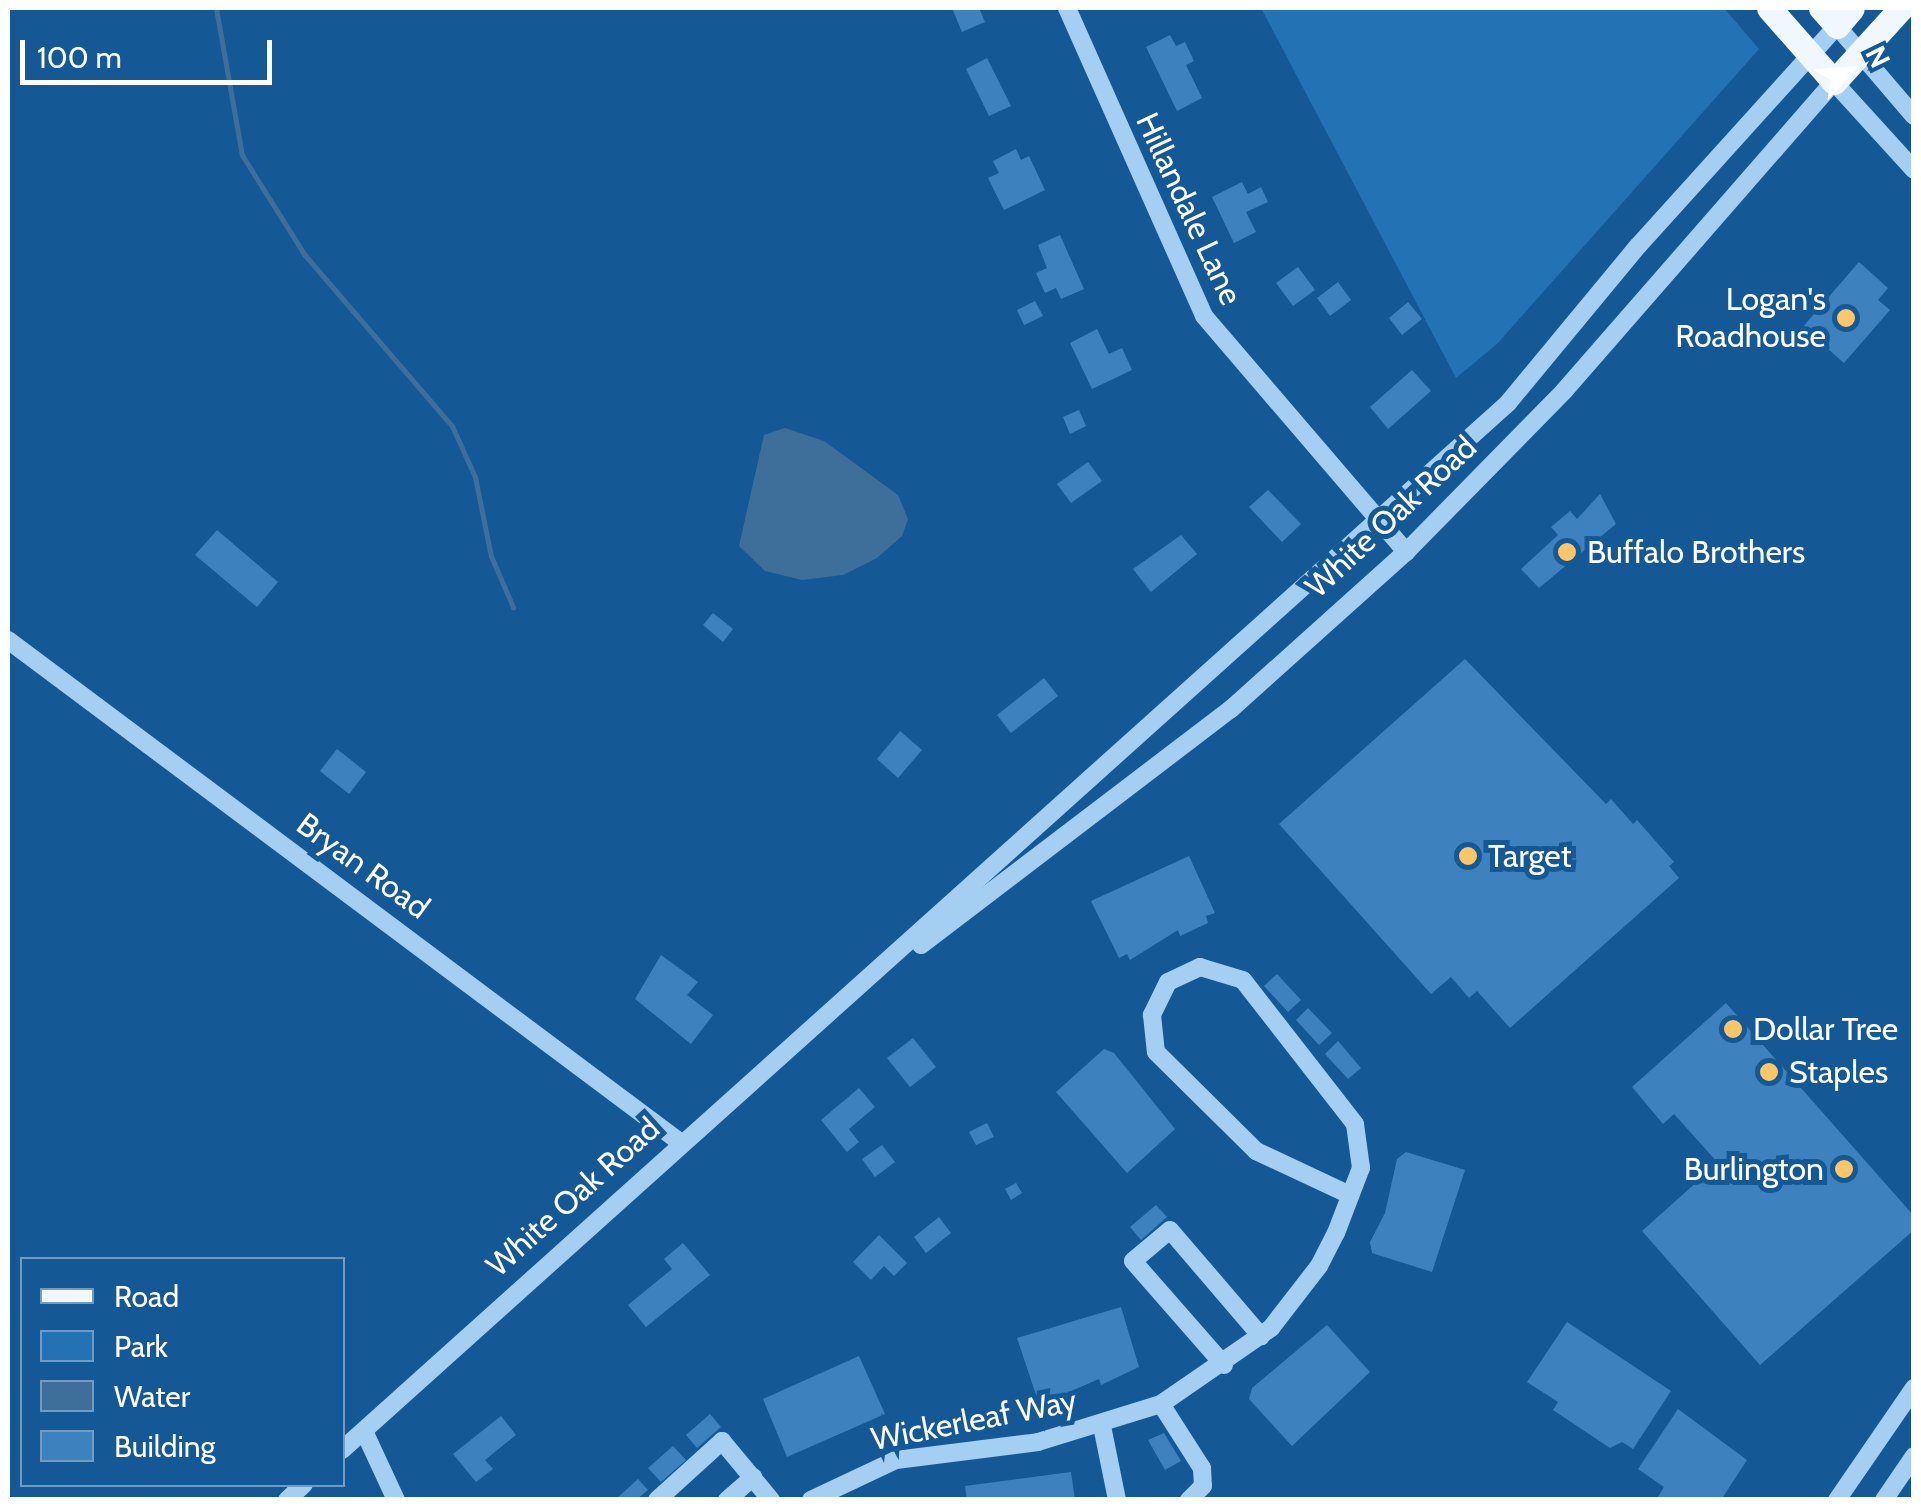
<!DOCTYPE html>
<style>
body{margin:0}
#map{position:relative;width:1921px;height:1507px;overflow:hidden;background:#145996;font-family:Cabin,sans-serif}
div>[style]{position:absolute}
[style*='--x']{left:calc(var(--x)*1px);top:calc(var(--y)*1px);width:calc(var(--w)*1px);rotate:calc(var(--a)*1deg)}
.green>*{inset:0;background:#2372b3}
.water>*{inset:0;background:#3e6f9a}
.stream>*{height:5px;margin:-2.5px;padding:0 2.5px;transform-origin:2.5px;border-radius:2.5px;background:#3e6f9a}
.building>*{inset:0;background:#3d82be}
.minor>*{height:18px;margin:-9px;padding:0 9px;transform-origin:9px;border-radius:9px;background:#a5cff2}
.major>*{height:25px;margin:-12.5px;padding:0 12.5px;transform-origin:12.5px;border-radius:12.5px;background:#f0f7ff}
.dots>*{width:28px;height:28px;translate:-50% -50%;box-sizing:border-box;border:5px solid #145996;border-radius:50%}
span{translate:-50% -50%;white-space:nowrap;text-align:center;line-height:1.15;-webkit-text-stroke:10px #145996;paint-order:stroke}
.street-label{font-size:32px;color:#fff}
.poi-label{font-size:32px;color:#fff}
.right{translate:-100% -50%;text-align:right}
.left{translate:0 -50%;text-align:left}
.frame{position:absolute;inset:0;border:10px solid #fff;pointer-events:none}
.legend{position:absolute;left:20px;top:1257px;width:325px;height:230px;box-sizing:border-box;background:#145996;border:2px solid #729bc0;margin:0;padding:12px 18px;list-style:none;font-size:30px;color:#fff}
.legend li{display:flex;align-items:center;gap:20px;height:50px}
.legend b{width:50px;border:2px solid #729bc0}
.north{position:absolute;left:1801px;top:20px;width:100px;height:100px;-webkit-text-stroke:8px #145996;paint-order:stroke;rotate:64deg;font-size:28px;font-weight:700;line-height:40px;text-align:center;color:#fff}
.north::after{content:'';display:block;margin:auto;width:35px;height:45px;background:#fff;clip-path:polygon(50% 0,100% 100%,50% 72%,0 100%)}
.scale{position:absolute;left:20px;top:40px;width:252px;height:45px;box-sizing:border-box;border:5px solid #fff;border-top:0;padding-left:12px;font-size:30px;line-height:35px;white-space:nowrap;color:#fff;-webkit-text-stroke:8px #145996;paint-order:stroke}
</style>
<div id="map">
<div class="green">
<i style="clip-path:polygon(1261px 8px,1724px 8px,1759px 49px,1497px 344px,1456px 378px)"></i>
</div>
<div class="water">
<i style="clip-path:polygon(785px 428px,824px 441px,898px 495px,908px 519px,902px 536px,877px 558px,843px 575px,802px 580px,765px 571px,739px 546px,764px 435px)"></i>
</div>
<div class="stream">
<i style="--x:216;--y:8;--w:149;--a:80"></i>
<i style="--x:242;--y:155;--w:117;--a:57.9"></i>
<i style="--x:304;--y:254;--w:227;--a:49.3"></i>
<i style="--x:452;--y:426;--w:56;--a:65.7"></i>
<i style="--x:475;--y:477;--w:81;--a:78.6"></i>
<i style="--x:491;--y:556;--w:56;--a:66.7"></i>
</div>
<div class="building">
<i style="clip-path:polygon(952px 8px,979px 8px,985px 22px,962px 32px)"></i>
<i style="clip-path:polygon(1170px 35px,1176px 46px,1185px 42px,1194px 61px,1186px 65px,1202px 98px,1177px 111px,1146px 47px)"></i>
<i style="clip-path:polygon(987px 58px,1011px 106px,989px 116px,966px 69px)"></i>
<i style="clip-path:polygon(1016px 149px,1021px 160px,1029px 156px,1045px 190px,1004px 210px,988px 178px,999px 173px,993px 161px)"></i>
<i style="clip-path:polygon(1242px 182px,1248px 194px,1261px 187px,1268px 202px,1246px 212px,1256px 232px,1234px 243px,1212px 197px)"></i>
<i style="clip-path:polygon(1060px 235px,1084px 289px,1061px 299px,1056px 288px,1045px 293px,1036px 273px,1047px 268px,1038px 245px)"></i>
<i style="clip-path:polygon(1859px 262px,1888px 288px,1878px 300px,1890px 310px,1844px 363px,1803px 327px,1819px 308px,1812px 302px,1819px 294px,1826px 300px)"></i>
<i style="clip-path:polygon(1298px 267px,1315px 290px,1293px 306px,1276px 283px)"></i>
<i style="clip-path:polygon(1338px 282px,1351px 300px,1330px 316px,1317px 298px)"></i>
<i style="clip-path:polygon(1035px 301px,1043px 316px,1024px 325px,1017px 310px)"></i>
<i style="clip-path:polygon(1408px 302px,1422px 319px,1402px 335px,1389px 318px)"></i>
<i style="clip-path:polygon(1097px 329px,1109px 354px,1122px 348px,1132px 370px,1092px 389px,1070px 343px)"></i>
<i style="clip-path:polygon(1412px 370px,1431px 391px,1388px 429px,1370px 407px)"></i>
<i style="clip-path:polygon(1079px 410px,1086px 426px,1070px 434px,1063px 417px)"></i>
<i style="clip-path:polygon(1088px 462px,1102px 481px,1071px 503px,1057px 484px)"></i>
<i style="clip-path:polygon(1268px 490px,1301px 524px,1282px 542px,1249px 507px)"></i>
<i style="clip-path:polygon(1600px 494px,1616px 524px,1539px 588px,1521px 569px,1558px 535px,1551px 527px,1570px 511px,1577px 519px)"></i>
<i style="clip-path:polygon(217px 530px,278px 582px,257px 607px,195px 555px)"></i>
<i style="clip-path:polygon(1181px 535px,1197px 554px,1151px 592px,1133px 569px)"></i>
<i style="clip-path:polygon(713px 613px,733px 629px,723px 642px,703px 625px)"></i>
<i style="clip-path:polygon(1465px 659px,1606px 804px,1611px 799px,1633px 824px,1637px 820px,1674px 862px,1669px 866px,1679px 878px,1510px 1028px,1477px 991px,1469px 998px,1451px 977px,1431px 994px,1279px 824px)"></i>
<i style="clip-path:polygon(1044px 678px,1058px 696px,1011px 733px,997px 715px)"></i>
<i style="clip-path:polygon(900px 731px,922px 750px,898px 778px,877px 759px)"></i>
<i style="clip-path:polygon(337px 749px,366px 772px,349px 794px,320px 771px)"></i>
<i style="clip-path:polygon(1189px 856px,1215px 913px,1206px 916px,1208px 923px,1180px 936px,1178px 930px,1130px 960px,1127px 954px,1119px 958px,1091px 901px)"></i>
<i style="clip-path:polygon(661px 955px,698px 982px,687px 995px,713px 1015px,691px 1044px,635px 999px)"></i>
<i style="clip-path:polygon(1277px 974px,1301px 1000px,1288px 1012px,1264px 986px)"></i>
<i style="clip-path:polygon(1726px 1003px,1914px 1216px,1914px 1230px,1760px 1365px,1642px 1231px,1718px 1163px,1674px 1114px,1663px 1124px,1632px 1087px)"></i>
<i style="clip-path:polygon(1308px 1008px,1332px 1033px,1319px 1045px,1296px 1020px)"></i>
<i style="clip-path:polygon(913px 1038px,936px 1067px,910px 1087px,887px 1058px)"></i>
<i style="clip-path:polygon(1338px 1041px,1361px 1068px,1348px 1079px,1325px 1054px)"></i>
<i style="clip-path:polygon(1104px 1049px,1114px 1053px,1175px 1129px,1127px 1173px,1056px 1092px)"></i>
<i style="clip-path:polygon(859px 1088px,875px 1107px,849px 1129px,859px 1142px,847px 1152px,821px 1120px)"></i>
<i style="clip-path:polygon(987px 1123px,994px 1137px,976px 1145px,969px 1132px)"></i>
<i style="clip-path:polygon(882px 1145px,895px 1162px,875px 1177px,862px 1159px)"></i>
<i style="clip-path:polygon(1406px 1152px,1465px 1170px,1432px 1272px,1372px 1253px,1370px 1242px,1385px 1213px,1397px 1159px)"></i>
<i style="clip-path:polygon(1016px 1183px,1022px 1193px,1011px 1200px,1005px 1189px)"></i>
<i style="clip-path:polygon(1156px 1205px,1167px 1217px,1141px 1240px,1130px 1227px)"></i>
<i style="clip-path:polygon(939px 1217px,951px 1233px,926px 1253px,914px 1237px)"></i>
<i style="clip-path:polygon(879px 1235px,907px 1263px,894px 1276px,884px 1266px,871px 1280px,853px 1262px)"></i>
<i style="clip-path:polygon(683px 1243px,710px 1275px,646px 1327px,628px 1305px,672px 1269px,664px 1259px)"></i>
<i style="clip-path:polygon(1121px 1307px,1139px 1367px,1101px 1385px,1099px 1379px,1048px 1401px,1046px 1395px,1037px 1398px,1017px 1338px)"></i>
<i style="clip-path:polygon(1567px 1322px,1671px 1391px,1633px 1449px,1622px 1442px,1610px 1448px,1553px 1410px,1558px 1402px,1527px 1382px)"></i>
<i style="clip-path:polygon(1327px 1325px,1370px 1372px,1292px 1446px,1249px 1399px,1252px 1388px)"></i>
<i style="clip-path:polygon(859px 1356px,885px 1414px,787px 1457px,763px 1399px)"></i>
<i style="clip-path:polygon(1678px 1409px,1747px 1460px,1721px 1500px,1656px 1500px,1664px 1487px,1638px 1469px)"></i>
<i style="clip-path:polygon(710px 1414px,721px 1427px,697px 1448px,686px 1435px)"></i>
<i style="clip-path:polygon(501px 1416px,516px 1435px,485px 1460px,493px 1469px,476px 1482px,453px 1454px)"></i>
<i style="clip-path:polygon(1164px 1433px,1181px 1461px,1165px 1470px,1148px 1440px)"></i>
<i style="clip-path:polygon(673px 1446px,686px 1460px,661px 1482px,648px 1468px)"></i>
<i style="clip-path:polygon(1071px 1472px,1075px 1500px,967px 1500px,965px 1486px)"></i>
<i style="clip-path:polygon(638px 1479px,648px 1490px,636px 1500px,615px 1500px)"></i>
</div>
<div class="minor">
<i style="--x:1067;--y:8;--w:337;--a:66"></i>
<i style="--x:1204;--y:316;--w:311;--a:49.4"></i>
<i style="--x:8;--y:640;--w:840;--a:36.77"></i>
<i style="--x:921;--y:945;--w:390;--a:-37.3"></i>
<i style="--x:1231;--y:709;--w:235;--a:-41.9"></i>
<i style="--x:1406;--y:552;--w:226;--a:-45.5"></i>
<i style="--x:1564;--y:391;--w:410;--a:-48.9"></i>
<i style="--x:1834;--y:82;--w:119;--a:47.7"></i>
<i style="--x:1224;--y:1365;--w:138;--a:-131.2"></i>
<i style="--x:1133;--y:1261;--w:48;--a:-40"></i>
<i style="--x:1170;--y:1230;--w:140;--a:49.4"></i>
<i style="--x:1161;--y:1404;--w:76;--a:57.4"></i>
<i style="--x:1202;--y:1468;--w:18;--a:87"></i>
<i style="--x:1203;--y:1486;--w:20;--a:135"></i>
<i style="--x:1102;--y:1426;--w:76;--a:78.5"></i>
<i style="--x:364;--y:1431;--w:76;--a:65.1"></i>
<i style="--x:342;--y:1450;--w:1567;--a:-41.92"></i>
<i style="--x:1508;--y:403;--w:204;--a:-50.4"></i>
<i style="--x:1638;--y:246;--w:297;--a:-47.9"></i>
<i style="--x:1837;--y:26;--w:118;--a:49.5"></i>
<i style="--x:287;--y:1500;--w:23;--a:-43"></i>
<i style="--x:657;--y:1500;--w:88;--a:-42.2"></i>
<i style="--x:722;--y:1441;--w:77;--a:50.3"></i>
<i style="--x:727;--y:1500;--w:35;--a:-41"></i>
<i style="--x:811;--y:1500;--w:94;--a:-25.2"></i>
<i style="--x:896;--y:1460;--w:143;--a:-7.2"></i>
<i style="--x:1038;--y:1442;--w:129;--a:-17.2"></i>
<i style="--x:1161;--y:1404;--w:134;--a:-34.6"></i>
<i style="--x:1271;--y:1328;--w:78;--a:-52.3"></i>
<i style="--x:1319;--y:1266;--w:37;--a:-63"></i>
<i style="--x:1336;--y:1233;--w:70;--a:-69"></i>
<i style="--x:1361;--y:1168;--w:44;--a:-97.8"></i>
<i style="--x:1355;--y:1124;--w:182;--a:-127.9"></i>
<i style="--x:1243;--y:980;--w:45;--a:-163.2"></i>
<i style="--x:1200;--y:967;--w:35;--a:155"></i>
<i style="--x:1168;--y:982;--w:37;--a:116"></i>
<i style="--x:1152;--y:1015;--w:37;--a:84"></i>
<i style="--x:1156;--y:1052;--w:141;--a:44.7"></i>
<i style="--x:1256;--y:1151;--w:104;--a:25.1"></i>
<i style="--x:1837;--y:1500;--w:136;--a:-55.5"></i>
<i style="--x:1884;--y:1500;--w:53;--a:-55.7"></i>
</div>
<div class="major">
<i style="--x:1769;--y:8;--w:98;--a:48.7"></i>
<i style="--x:1834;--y:82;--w:100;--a:-47.8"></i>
<i style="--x:1821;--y:8;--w:24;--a:48"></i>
<i style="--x:1837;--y:26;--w:23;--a:-50"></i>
</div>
<div class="dots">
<i style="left:1846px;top:318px;background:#ffc566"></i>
<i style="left:1567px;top:552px;background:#ffc566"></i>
<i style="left:1468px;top:856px;background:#ffc566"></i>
<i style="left:1733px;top:1029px;background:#ffc566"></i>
<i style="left:1769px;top:1072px;background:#ffc566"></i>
<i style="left:1844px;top:1169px;background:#ffc566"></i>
</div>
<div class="street-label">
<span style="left:1189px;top:209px;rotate:65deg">Hillandale Lane</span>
<span style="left:1391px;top:517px;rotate:-43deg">White Oak Road</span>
<span style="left:363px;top:866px;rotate:36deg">Bryan Road</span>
<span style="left:573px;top:1197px;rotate:-42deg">White Oak Road</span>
<span style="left:974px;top:1420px;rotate:-11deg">Wickerleaf Way</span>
</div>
<div class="poi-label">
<span class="right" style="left:1826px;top:318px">Logan's<br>Roadhouse</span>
<span class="left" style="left:1587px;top:552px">Buffalo Brothers</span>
<span class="left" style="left:1488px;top:856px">Target</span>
<span class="left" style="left:1753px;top:1029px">Dollar Tree</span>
<span class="left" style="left:1789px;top:1072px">Staples</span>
<span class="right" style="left:1824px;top:1169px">Burlington</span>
</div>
<div class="frame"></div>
<ul class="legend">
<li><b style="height:12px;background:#f0f7ff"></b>Road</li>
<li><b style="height:28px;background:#2372b3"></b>Park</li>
<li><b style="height:28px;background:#3e6f9a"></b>Water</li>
<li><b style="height:28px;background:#3d82be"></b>Building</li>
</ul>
<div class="north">N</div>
<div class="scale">100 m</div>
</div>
